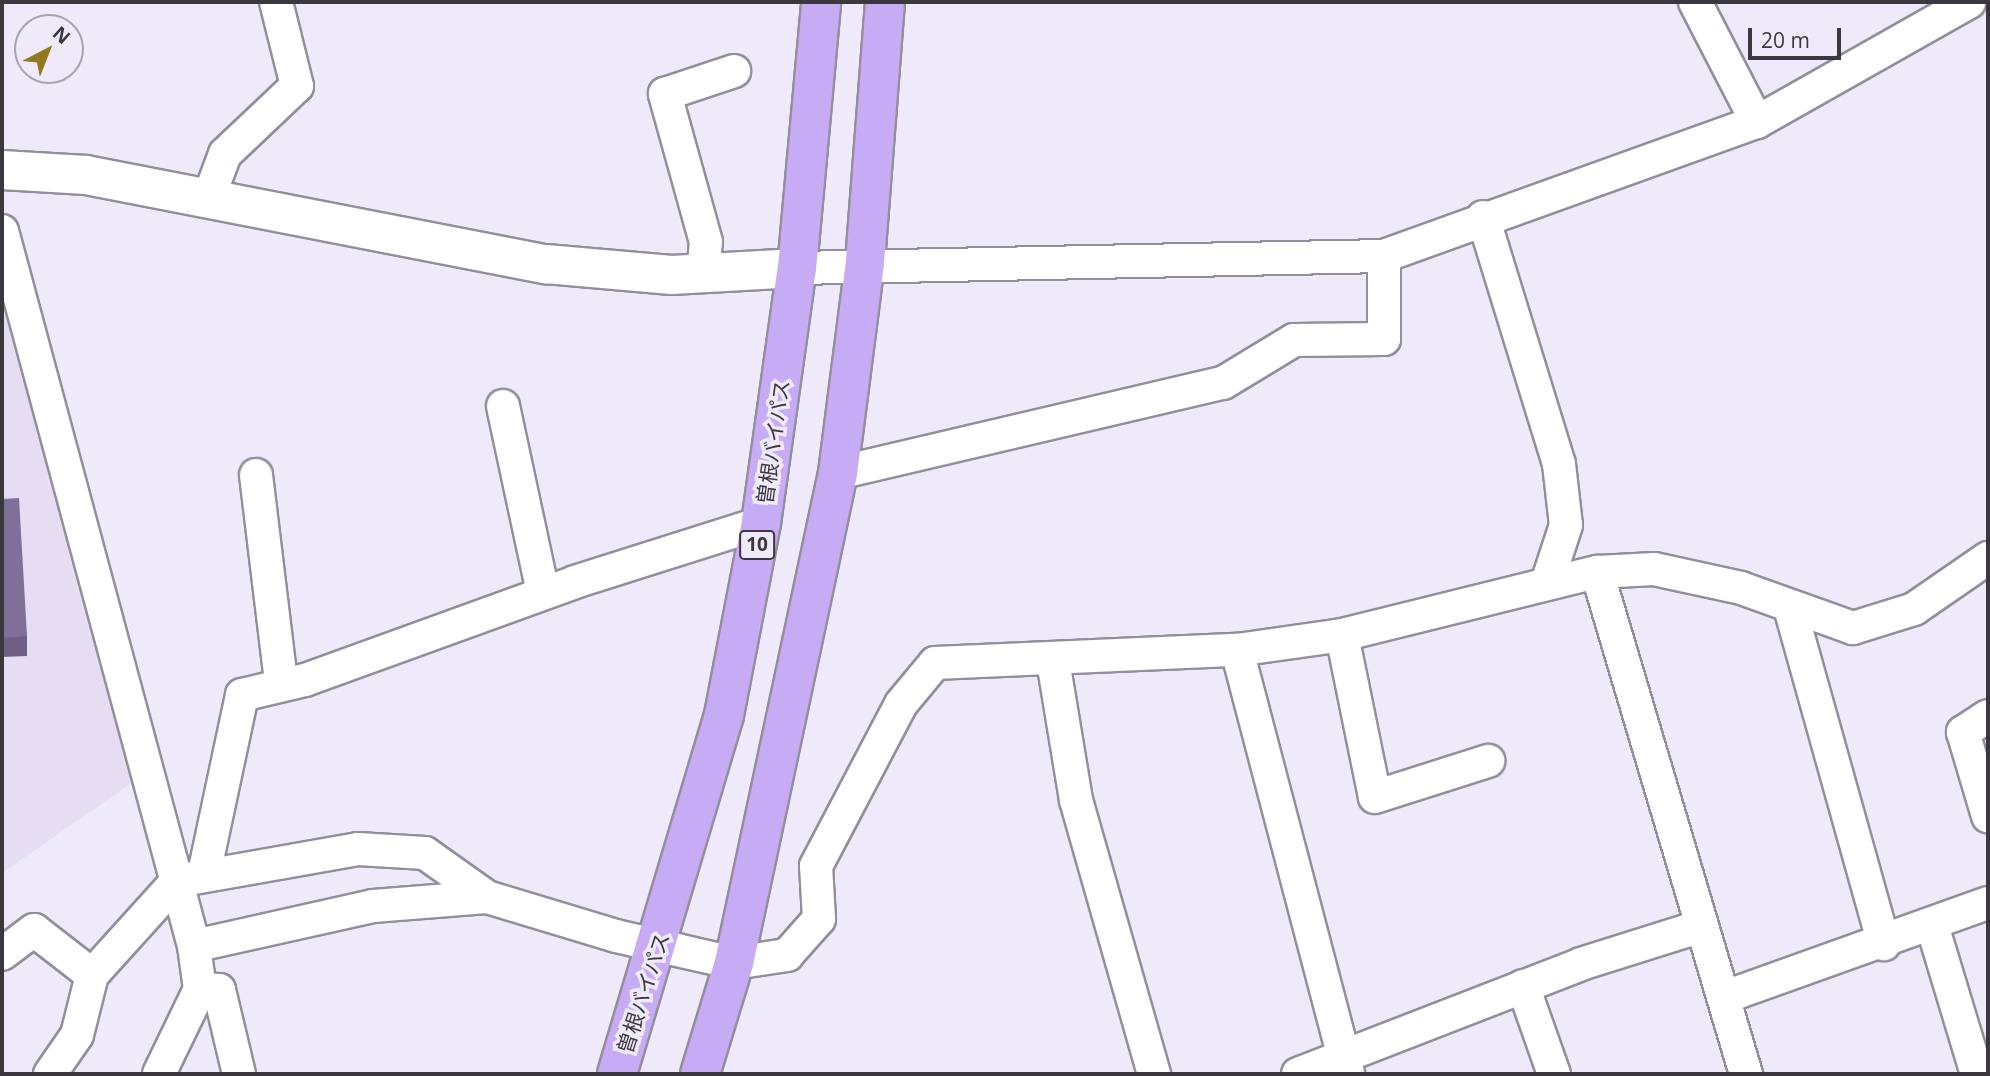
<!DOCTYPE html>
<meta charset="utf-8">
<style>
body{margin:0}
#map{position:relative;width:1990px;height:1076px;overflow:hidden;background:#efeaf9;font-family:"Open Sans","Noto Sans JP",sans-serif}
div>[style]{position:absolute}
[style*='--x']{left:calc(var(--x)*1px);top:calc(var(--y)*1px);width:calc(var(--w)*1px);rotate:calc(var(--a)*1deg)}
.built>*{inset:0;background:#e5def3}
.roads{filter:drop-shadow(2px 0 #928e9b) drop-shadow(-2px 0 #928e9b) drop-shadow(0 2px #928e9b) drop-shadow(0 -2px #928e9b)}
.minor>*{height:32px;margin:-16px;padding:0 16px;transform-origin:16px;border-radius:16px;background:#fff}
.tertiary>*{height:38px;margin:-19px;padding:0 19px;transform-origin:19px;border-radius:19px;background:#fff}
.trunk>*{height:38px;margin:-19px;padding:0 19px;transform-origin:19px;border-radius:19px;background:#c7abf4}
.wall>*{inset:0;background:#6d6084}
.building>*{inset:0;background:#7f709a}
span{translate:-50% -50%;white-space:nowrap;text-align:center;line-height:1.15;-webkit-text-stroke:7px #efeaf9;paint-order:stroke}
.shield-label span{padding:2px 5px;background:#efeaf9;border:2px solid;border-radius:5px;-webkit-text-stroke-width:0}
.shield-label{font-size:19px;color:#3a383e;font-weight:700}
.street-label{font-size:21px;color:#3a383e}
.frame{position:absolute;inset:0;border:4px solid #3a383e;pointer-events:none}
.north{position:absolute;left:14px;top:14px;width:70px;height:70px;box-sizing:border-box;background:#efeaf9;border:2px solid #a7a3ae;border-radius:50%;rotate:42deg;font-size:19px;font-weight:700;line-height:28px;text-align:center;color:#3a383e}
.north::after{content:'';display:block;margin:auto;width:24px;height:32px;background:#94781f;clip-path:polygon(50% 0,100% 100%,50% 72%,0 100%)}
.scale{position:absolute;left:1748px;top:28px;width:93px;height:32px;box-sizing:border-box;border:4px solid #3a383e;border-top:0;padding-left:9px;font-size:21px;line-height:24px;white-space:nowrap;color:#3a383e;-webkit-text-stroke:5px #efeaf9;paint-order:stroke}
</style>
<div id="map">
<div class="built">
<i style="clip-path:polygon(2px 248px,139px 778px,2px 873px)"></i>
</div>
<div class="roads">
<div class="minor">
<i style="--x:1695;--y:2;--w:135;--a:62.7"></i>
<i style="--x:209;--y:197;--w:46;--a:-69.6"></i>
<i style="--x:225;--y:154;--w:99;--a:-43.4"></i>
<i style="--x:297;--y:86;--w:87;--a:-104"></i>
<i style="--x:1483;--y:217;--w:258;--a:72.9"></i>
<i style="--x:1559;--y:464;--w:61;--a:83.5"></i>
<i style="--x:1566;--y:525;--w:61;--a:108.1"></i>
<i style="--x:2;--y:231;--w:740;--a:74.97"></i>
<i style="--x:194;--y:946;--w:43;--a:82.1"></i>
<i style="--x:200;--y:989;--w:94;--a:115.8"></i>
<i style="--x:797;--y:268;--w:587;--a:-1.17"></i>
<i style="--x:1384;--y:256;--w:396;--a:-19.8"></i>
<i style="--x:1757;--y:122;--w:244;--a:-29.5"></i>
<i style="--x:703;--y:275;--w:33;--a:-85"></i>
<i style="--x:706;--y:242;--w:154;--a:-105.5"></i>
<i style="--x:665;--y:94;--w:73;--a:-18.4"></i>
<i style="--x:503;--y:406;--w:191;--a:77.9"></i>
<i style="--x:838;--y:473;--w:395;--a:-13.2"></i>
<i style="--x:1223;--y:383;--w:83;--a:-31.2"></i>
<i style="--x:1294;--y:340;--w:90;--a:-0.6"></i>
<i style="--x:1384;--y:339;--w:83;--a:-90"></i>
<i style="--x:256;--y:475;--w:209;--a:83.1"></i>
<i style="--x:1597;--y:572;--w:524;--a:73.47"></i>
<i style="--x:1791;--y:611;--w:346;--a:74.4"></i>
<i style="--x:1342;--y:635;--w:165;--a:78.5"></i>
<i style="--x:1375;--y:797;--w:119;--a:-17.7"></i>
<i style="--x:1237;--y:650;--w:438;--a:75.3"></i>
<i style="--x:1053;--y:661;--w:141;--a:80.6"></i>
<i style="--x:1076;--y:800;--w:285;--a:74.1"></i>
<i style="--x:1988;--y:716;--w:30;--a:147"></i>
<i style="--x:1963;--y:732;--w:88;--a:73.4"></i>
<i style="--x:204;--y:874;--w:183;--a:-78"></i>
<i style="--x:242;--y:695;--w:65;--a:-13.4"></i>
<i style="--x:305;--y:680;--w:287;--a:-19.9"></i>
<i style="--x:575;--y:582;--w:195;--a:-17.6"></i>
<i style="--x:1932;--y:925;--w:156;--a:73.2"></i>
<i style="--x:194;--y:946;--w:183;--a:-12.6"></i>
<i style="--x:373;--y:906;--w:114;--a:-4.5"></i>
<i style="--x:487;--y:897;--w:135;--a:16.8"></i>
<i style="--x:616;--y:936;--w:121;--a:12.9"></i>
<i style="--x:734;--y:963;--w:54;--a:-8.6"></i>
<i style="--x:787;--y:955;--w:48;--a:-48.4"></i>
<i style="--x:819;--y:919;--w:53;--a:-93.2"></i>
<i style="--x:816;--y:866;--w:183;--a:-62.3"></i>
<i style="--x:901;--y:704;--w:53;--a:-50.3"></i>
<i style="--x:935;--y:663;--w:302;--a:-2.5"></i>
<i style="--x:1237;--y:650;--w:106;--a:-8.1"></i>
<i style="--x:1342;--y:635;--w:263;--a:-13.9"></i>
<i style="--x:1597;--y:572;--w:57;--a:-3"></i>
<i style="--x:1654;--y:569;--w:89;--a:12.3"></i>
<i style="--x:1741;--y:588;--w:119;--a:19.7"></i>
<i style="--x:1853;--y:628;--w:64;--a:-17.3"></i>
<i style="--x:1914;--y:609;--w:90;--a:-34.6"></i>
<i style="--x:2;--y:954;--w:40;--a:-37"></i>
<i style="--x:34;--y:930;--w:73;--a:37.8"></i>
<i style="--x:1523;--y:986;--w:93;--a:70.6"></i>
<i style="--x:200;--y:989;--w:19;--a:3"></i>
<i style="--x:219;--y:990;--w:86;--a:76.6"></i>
<i style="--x:1725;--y:997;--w:279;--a:-19.7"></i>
<i style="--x:50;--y:1074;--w:47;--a:-55.3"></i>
<i style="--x:77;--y:1035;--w:62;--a:-76"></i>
<i style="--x:92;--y:975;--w:127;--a:-47.9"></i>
<i style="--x:177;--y:881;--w:184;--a:-10"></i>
<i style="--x:358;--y:849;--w:67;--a:3.4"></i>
<i style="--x:425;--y:853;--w:76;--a:35.4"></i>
<i style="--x:1298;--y:1074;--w:304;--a:-21.2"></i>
<i style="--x:1581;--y:964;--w:123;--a:-17.5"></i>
</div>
<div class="tertiary">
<i style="--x:2;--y:170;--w:84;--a:3.4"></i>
<i style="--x:86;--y:175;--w:469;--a:11"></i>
<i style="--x:546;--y:264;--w:126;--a:5"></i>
<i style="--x:672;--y:275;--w:125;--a:-3.2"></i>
</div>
<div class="trunk">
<i style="--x:617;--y:1074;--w:375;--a:-73.4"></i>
<i style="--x:724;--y:715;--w:196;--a:-79.1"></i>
<i style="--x:761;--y:523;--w:258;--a:-82"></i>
<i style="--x:797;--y:268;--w:267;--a:-84.8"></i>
<i style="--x:700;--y:1074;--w:116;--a:-73"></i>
<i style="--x:734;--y:963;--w:501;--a:-78.02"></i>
<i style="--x:838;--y:473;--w:213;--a:-82.7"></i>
<i style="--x:865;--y:262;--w:261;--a:-85.6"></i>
</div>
</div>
<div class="wall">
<i style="clip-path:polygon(2px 499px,27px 636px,27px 656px,2px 657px)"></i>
</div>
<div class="building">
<i style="clip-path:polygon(19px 498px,27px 636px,2px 638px,2px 499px)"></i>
</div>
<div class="shield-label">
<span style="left:757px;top:545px">10</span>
</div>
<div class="street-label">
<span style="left:773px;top:442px;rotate:-82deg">曽根バイパス</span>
<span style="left:643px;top:993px;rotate:-72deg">曽根バイパス</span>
</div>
<div class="frame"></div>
<div class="north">N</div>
<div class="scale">20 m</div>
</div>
